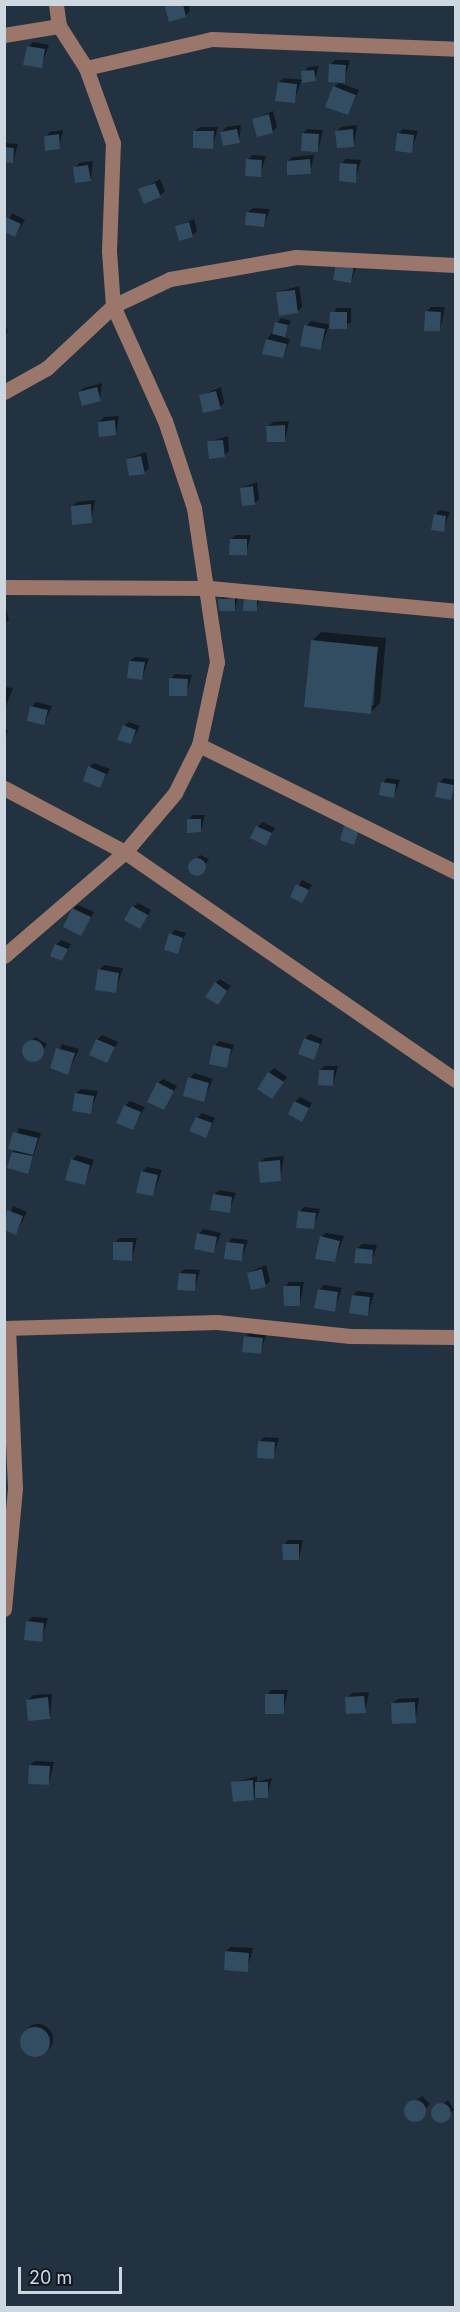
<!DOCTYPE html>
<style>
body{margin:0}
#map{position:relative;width:460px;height:2312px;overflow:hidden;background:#223240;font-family:Inter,sans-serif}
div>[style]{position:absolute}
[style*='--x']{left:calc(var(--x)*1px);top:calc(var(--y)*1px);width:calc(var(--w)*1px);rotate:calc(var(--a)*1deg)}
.shadow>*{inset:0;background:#0007}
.round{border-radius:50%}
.building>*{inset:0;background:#324c61}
.minor>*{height:15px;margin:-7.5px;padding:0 7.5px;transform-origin:7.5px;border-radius:7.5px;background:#9b776b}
span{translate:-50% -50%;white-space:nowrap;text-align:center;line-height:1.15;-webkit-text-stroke:4.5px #121920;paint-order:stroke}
.frame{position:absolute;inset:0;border:6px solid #ccd7e0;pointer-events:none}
.scale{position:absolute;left:18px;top:2267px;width:104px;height:27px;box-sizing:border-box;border:3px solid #ccd7e0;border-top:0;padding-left:8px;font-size:18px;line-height:21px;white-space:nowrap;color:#ccd7e0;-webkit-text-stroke:4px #121920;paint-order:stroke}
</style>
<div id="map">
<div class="shadow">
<i style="clip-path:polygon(166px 4px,188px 4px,190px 11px,185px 16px)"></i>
<i style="clip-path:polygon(33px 42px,49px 45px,41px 66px,28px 47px)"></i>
<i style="clip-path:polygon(335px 60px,350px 60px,344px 81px,331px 64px)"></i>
<i style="clip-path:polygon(319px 66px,315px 79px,301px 81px,294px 102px,279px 82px,284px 78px,304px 80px,307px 67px)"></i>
<i style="clip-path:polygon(339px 83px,359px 90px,347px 114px,334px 87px)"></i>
<i style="clip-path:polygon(273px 111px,277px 127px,272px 132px,254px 119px)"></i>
<i style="clip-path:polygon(241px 125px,239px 141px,222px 132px,226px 127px)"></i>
<i style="clip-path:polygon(357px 125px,354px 145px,337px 132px,341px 127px)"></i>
<i style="clip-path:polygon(200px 127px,218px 127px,212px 147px,195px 131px)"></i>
<i style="clip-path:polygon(308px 129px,323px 130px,318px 151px,303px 133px)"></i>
<i style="clip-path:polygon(403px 129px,418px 131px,411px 151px,399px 133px)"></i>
<i style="clip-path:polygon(63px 130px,59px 147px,46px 136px,50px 132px)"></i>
<i style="clip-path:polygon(4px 143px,18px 144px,13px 161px,4px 160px)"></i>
<i style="clip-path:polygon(252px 155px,266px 156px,260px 175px,248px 160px)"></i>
<i style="clip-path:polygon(314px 155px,310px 173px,288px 161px,293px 157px)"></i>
<i style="clip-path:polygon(346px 159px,361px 160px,355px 181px,341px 164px)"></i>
<i style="clip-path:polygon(93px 161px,91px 179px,74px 168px,79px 163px)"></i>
<i style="clip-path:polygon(160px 179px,165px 191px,160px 196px,140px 190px)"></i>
<i style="clip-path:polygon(253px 208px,270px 209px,264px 225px,248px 212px)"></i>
<i style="clip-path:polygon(12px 213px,25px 220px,15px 236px,4px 231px)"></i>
<i style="clip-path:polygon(194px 219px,197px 231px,192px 236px,177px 226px)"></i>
<i style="clip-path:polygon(358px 261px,351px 282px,335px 279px)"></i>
<i style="clip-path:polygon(299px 286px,302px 307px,297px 312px,278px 292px)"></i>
<i style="clip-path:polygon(431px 307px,445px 307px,440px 330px,426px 312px)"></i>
<i style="clip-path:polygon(336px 308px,351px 308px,351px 323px,328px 328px,321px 349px,306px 326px,311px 321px,331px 325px)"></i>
<i style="clip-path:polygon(281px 318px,291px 321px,282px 337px,290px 339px,283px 357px,267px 340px)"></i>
<i style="clip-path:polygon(4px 320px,8px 332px,4px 335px)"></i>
<i style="clip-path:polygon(102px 383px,100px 399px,79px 392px,84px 388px)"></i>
<i style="clip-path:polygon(221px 387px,224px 403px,220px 407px,200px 396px)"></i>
<i style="clip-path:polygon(119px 416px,116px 433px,99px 422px,104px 417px)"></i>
<i style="clip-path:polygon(289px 421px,285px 440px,268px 426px,273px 422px)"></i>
<i style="clip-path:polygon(228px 436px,229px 451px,224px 455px,209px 442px)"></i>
<i style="clip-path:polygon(146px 452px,149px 468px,144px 473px,127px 459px)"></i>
<i style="clip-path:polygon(257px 482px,259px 499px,255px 503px,241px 488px)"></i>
<i style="clip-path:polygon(95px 500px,91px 521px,72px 506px,77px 502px)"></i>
<i style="clip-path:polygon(440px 510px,450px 512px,443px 530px,435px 515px)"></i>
<i style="clip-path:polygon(236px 535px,251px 535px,246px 553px,231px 539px)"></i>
<i style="clip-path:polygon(239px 594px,235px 609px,220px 599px,225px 595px)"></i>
<i style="clip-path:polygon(250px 594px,261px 595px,256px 610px)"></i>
<i style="clip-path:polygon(4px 601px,9px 620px,4px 624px)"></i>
<i style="clip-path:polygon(evenodd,321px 632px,386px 638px,380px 703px,371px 712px,312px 641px,321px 632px,377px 639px,374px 705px,371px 705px,377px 639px)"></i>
<i style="clip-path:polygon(135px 657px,149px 658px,142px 678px,130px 661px)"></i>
<i style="clip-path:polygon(175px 674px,192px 675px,186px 694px,171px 679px)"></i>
<i style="clip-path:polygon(4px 687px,13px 688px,5px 709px,4px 709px)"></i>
<i style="clip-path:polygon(36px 702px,52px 706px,44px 723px,32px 707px)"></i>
<i style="clip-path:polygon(129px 722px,140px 726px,131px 743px,124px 726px)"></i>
<i style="clip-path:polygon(4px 729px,8px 730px,4px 746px)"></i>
<i style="clip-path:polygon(94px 763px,110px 769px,100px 786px,89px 767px)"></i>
<i style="clip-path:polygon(387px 778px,400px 780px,394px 796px,383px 783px)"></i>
<i style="clip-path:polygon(444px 778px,456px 780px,450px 798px,439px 783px)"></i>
<i style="clip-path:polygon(193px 815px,205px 815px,201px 831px,189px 819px)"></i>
<i style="clip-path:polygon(262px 822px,275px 828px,265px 844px,258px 827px)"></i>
<i style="clip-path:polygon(200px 855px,209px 859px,199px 873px,190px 867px)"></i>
<i style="clip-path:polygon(302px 880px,312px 885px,302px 901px,292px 896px)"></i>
<i style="clip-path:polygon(138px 903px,151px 910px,140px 927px,133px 907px)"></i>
<i style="clip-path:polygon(78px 905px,94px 912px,81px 934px,73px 909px)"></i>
<i style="clip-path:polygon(175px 930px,186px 933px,177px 953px,171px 934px)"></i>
<i style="clip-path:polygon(61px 940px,71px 944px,62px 959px,56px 945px)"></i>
<i style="clip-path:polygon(104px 965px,123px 968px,115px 992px,99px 970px)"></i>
<i style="clip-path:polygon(220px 979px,231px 986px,217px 1003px,216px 983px)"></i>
<i style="clip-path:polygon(310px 1034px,323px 1039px,314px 1058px,305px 1039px)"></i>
<i style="clip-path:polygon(102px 1035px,118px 1042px,107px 1061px,97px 1040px)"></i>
<i style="clip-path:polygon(35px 1037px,47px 1044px,37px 1059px,24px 1054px)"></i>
<i style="clip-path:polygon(219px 1041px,234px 1045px,226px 1067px,215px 1046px)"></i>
<i style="clip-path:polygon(62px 1044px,79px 1049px,68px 1073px,51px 1067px)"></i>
<i style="clip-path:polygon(325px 1066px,338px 1066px,333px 1084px,320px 1070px)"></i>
<i style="clip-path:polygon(274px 1068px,287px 1077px,272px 1097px,269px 1073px)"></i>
<i style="clip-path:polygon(194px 1073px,213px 1079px,203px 1101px,190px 1078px)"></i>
<i style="clip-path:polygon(163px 1079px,177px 1086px,164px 1108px,158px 1083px)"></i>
<i style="clip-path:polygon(81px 1089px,98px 1091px,90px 1113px,76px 1093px)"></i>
<i style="clip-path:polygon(300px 1097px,312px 1103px,302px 1120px,295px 1102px)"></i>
<i style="clip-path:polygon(130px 1101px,145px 1107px,133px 1128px,125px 1106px)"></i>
<i style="clip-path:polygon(202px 1113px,215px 1118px,205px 1137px,197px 1118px)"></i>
<i style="clip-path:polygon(19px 1128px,41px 1133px,28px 1172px,13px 1152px)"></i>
<i style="clip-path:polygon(77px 1155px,94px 1160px,84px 1184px,72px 1160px)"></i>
<i style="clip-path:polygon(284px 1156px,280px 1180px,260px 1162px,265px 1158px)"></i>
<i style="clip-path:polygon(147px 1167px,162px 1170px,153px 1195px,142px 1172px)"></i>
<i style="clip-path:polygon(219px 1190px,236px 1193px,229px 1211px,214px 1195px)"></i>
<i style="clip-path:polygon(13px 1206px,27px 1212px,16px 1233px,4px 1229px)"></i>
<i style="clip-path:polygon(304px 1207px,320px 1209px,313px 1228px,300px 1212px)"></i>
<i style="clip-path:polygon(203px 1229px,221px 1233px,214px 1251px,199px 1234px)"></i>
<i style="clip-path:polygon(326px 1233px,344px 1236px,335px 1260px,321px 1237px)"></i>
<i style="clip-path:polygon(120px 1238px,137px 1238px,132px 1259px,115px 1242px)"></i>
<i style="clip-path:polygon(232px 1238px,248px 1240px,242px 1259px,228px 1243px)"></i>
<i style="clip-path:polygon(362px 1244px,377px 1245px,371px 1263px,357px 1249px)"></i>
<i style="clip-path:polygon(266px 1265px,270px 1281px,265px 1286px,248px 1273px)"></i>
<i style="clip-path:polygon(185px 1269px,200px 1270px,194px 1290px,180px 1273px)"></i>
<i style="clip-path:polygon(289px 1282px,304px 1282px,300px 1304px,285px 1287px)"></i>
<i style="clip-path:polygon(324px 1285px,342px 1288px,334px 1310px,319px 1290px)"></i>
<i style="clip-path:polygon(358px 1291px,374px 1293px,368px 1314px,353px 1295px)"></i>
<i style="clip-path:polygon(250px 1332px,267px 1333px,260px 1353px,245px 1337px)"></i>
<i style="clip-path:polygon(264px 1437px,279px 1438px,273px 1457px,259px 1442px)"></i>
<i style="clip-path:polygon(288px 1540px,303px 1540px,299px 1558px,284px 1545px)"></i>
<i style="clip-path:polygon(32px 1617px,48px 1618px,41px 1640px,27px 1622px)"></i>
<i style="clip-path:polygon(271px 1690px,288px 1690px,283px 1712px,267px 1695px)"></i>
<i style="clip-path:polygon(369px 1692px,365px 1712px,347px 1698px,352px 1693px)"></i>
<i style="clip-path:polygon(52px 1694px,50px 1717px,28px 1700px,33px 1695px)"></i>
<i style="clip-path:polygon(419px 1698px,415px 1722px,393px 1703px,398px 1699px)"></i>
<i style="clip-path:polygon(35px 1761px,54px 1762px,49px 1784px,30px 1765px)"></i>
<i style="clip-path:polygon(257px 1776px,257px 1782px,272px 1778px,267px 1797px,253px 1798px,233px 1783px)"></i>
<i style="clip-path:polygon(231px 1947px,253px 1948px,247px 1970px,226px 1951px)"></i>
<i class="round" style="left:23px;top:2024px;width:30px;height:30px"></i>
<i style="clip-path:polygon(422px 2096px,430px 2104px,416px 2120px,406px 2108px)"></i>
<i style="clip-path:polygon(448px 2100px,454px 2110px,441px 2121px,433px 2113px)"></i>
</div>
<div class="building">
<i style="clip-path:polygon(164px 4px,183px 4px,186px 17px,169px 22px)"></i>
<i style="clip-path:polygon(27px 46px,45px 49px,42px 68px,23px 65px)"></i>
<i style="clip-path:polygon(329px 64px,346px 65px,345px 83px,328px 82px)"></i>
<i style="clip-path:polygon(314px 70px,316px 81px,302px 83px,301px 71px)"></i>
<i style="clip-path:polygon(278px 82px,297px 84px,295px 103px,275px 101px)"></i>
<i style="clip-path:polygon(333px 86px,356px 95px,348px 115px,325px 107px)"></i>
<i style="clip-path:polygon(269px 114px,273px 133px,257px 137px,252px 119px)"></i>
<i style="clip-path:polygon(237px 129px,240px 143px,223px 146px,220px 132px)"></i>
<i style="clip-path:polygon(353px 129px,354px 147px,337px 148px,335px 131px)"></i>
<i style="clip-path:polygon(193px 131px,214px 131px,213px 149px,193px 148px)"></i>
<i style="clip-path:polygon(302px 133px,319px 134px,318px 152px,301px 151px)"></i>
<i style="clip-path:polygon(397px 133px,414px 135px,412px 153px,395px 151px)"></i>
<i style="clip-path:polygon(59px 134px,60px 149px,45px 151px,44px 136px)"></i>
<i style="clip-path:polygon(4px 147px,14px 148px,13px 163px,4px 162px)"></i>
<i style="clip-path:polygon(246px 159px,262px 160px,261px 177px,245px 176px)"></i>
<i style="clip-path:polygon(310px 159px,311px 174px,287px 175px,287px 161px)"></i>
<i style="clip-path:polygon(340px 163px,357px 164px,356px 183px,339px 181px)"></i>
<i style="clip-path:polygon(88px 165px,91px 181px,75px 183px,73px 167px)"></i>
<i style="clip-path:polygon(155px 183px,161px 197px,144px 204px,138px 189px)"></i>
<i style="clip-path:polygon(246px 212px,266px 214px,264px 227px,245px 225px)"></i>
<i style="clip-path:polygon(6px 217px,21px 224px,15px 237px,4px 232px)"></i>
<i style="clip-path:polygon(189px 222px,193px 237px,179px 241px,175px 226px)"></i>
<i style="clip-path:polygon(336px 263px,354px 266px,351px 283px,333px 280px)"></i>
<i style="clip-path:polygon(295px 290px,298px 313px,279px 316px,276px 292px)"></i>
<i style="clip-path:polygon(425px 311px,441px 312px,440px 331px,424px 331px)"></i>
<i style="clip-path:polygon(330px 312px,347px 312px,347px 329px,329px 329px)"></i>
<i style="clip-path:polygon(275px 322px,288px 325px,285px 337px,272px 334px)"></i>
<i style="clip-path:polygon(304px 325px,325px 329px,321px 350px,300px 346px)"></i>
<i style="clip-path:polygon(266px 339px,287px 344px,283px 358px,262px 354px)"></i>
<i style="clip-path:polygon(97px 387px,101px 401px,82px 406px,78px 392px)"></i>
<i style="clip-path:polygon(216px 391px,221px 409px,203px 413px,199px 395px)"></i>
<i style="clip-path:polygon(115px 420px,116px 435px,99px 437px,98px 422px)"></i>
<i style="clip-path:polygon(285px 425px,285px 442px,267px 442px,266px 426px)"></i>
<i style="clip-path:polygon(223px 440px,225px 457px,209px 459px,207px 441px)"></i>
<i style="clip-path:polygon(141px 456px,145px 474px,129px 476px,126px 459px)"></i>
<i style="clip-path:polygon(253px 486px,255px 505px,242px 506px,240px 488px)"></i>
<i style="clip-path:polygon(91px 504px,92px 523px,72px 525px,71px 506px)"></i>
<i style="clip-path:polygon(434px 514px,446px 516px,444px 532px,431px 530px)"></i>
<i style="clip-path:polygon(230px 539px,247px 539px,247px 555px,229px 555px)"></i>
<i style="clip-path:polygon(235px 598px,235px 611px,219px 611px,218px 599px)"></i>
<i style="clip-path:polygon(244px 598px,257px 599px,257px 611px,243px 611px)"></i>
<i style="clip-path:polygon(311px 640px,378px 647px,371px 714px,304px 707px)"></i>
<i style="clip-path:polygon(129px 661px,145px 662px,142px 680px,127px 678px)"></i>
<i style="clip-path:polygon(169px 678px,188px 679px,187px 696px,169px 696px)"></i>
<i style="clip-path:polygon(30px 706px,48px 710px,44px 725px,27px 721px)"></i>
<i style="clip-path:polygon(123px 725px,136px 730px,131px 744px,117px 740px)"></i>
<i style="clip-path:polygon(88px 766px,106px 774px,100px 788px,83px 781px)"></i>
<i style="clip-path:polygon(381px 782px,396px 784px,394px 798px,379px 795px)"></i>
<i style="clip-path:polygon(438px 782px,454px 785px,451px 800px,435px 797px)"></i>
<i style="clip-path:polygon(187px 819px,201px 819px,201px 832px,187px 833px)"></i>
<i style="clip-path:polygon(345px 823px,360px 827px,354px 845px,340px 840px)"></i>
<i style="clip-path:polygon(256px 826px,272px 833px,266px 846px,250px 838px)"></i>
<i class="round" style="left:188px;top:858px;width:18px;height:18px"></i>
<i style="clip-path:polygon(296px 884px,309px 890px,302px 903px,290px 897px)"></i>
<i style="clip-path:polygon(132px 906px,148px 915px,140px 929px,124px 920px)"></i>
<i style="clip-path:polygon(72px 908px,91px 917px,81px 936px,63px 927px)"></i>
<i style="clip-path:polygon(169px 933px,183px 938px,178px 954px,164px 950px)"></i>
<i style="clip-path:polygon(55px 944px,68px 949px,62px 961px,50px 956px)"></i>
<i style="clip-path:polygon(98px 969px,119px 973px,116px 993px,95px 990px)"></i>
<i style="clip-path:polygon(215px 982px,227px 991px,218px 1005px,205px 997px)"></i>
<i style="clip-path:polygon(304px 1038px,320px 1044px,314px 1060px,298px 1054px)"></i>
<i style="clip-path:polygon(96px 1039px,115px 1047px,107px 1063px,89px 1055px)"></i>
<i class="round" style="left:22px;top:1040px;width:22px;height:22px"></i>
<i style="clip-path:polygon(213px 1045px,231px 1049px,227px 1068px,209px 1064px)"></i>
<i style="clip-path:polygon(56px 1048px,75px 1053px,68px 1075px,50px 1068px)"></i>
<i style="clip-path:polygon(319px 1070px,334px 1070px,333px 1086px,318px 1085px)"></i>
<i style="clip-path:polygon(268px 1072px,284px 1082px,272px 1099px,257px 1089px)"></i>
<i style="clip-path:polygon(188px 1077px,209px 1083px,204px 1102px,183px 1096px)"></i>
<i style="clip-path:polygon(157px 1082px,174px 1091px,164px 1110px,147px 1102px)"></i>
<i style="clip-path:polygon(75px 1093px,94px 1096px,91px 1114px,72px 1111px)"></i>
<i style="clip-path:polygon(294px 1101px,309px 1108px,302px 1122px,288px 1114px)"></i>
<i style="clip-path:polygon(124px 1105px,141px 1112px,133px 1130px,116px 1123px)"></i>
<i style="clip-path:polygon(196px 1117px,212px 1123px,206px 1138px,189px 1131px)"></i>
<i style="clip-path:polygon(13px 1132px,38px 1138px,33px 1155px,8px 1149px)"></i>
<i style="clip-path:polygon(12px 1152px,33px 1156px,28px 1174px,7px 1168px)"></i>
<i style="clip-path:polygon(71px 1159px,90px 1165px,85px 1185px,65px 1180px)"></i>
<i style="clip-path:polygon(280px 1160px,281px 1181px,260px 1183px,258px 1162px)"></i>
<i style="clip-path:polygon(141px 1171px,158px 1175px,153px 1196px,136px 1193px)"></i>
<i style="clip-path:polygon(213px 1194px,232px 1197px,230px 1213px,210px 1210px)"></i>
<i style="clip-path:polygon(7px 1210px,23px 1216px,16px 1235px,4px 1230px)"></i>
<i style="clip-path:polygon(298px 1211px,316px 1213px,314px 1229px,296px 1228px)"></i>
<i style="clip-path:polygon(197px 1233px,217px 1237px,214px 1253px,194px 1249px)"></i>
<i style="clip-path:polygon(320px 1236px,340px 1241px,335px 1262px,315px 1259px)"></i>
<i style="clip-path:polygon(113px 1242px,133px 1242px,132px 1261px,113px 1260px)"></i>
<i style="clip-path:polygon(226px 1242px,244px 1244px,242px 1261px,224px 1259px)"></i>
<i style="clip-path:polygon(356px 1248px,373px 1250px,372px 1264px,354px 1263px)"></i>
<i style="clip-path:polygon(262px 1269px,266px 1287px,251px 1290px,247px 1273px)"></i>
<i style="clip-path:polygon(179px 1273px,196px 1274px,195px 1291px,177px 1290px)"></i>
<i style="clip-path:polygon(283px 1286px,300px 1286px,300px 1306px,284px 1306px)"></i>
<i style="clip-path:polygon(318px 1289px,338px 1292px,335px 1312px,314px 1308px)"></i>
<i style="clip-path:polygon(352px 1295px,370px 1297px,368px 1316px,349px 1313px)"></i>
<i style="clip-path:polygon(244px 1336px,263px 1338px,261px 1354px,242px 1352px)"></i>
<i style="clip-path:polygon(258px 1441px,275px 1442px,274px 1459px,257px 1458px)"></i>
<i style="clip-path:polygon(282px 1544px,299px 1544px,299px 1560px,283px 1560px)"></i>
<i style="clip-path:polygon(26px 1621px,44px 1623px,42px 1642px,24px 1640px)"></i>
<i style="clip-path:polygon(265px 1694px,284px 1694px,284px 1714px,265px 1714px)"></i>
<i style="clip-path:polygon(364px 1696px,366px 1713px,346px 1714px,345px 1697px)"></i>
<i style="clip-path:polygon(48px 1697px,50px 1719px,28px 1721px,26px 1700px)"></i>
<i style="clip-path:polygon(415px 1702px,416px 1723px,392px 1724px,391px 1703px)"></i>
<i style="clip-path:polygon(29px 1765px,50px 1766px,49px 1785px,28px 1784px)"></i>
<i style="clip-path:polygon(253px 1780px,254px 1800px,233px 1802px,231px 1782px)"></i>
<i style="clip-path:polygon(255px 1782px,268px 1782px,268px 1798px,255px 1798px)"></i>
<i style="clip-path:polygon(225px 1951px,249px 1953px,248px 1972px,224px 1970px)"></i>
<i class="round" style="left:20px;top:2027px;width:30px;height:30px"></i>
<i class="round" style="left:404px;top:2100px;width:22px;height:22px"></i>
<i class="round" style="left:431px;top:2103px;width:20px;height:20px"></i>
</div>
<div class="minor">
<i style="--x:4;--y:35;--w:56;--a:-9.3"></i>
<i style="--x:86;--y:68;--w:129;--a:-13"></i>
<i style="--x:212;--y:39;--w:244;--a:2.3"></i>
<i style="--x:4;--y:392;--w:49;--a:-29.2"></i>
<i style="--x:47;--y:368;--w:91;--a:-43.2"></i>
<i style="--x:113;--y:306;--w:63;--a:-25.3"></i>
<i style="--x:170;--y:279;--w:128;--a:-9.9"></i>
<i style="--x:296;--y:257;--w:160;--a:2.9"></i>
<i style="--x:4;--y:587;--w:206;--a:0.3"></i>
<i style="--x:210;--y:588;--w:247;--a:5.3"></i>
<i style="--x:199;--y:745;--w:287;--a:26.3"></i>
<i style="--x:4;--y:788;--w:137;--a:27.9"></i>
<i style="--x:125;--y:852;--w:402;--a:34.6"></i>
<i style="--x:4;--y:956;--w:160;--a:-40.7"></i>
<i style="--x:125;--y:852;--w:77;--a:-49.7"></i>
<i style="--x:175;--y:793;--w:54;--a:-63.4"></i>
<i style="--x:199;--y:745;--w:85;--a:-77.8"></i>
<i style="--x:217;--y:662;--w:156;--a:-98.5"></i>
<i style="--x:194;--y:508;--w:92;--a:-108.4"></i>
<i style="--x:165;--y:421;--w:126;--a:-114.3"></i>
<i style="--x:113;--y:306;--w:55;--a:-94.2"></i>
<i style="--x:109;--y:251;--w:108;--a:-87.9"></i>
<i style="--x:113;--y:143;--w:80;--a:-109.8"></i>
<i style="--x:86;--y:68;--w:50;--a:-122.7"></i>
<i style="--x:59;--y:26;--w:22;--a:-98"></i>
<i style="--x:4;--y:1328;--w:213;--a:-1.6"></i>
<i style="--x:217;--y:1322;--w:134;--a:6"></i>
<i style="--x:350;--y:1336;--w:106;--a:0.5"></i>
<i style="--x:4;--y:1609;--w:121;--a:-84.8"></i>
<i style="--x:15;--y:1488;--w:160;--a:-92.5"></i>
</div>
<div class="frame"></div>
<div class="scale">20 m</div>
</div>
